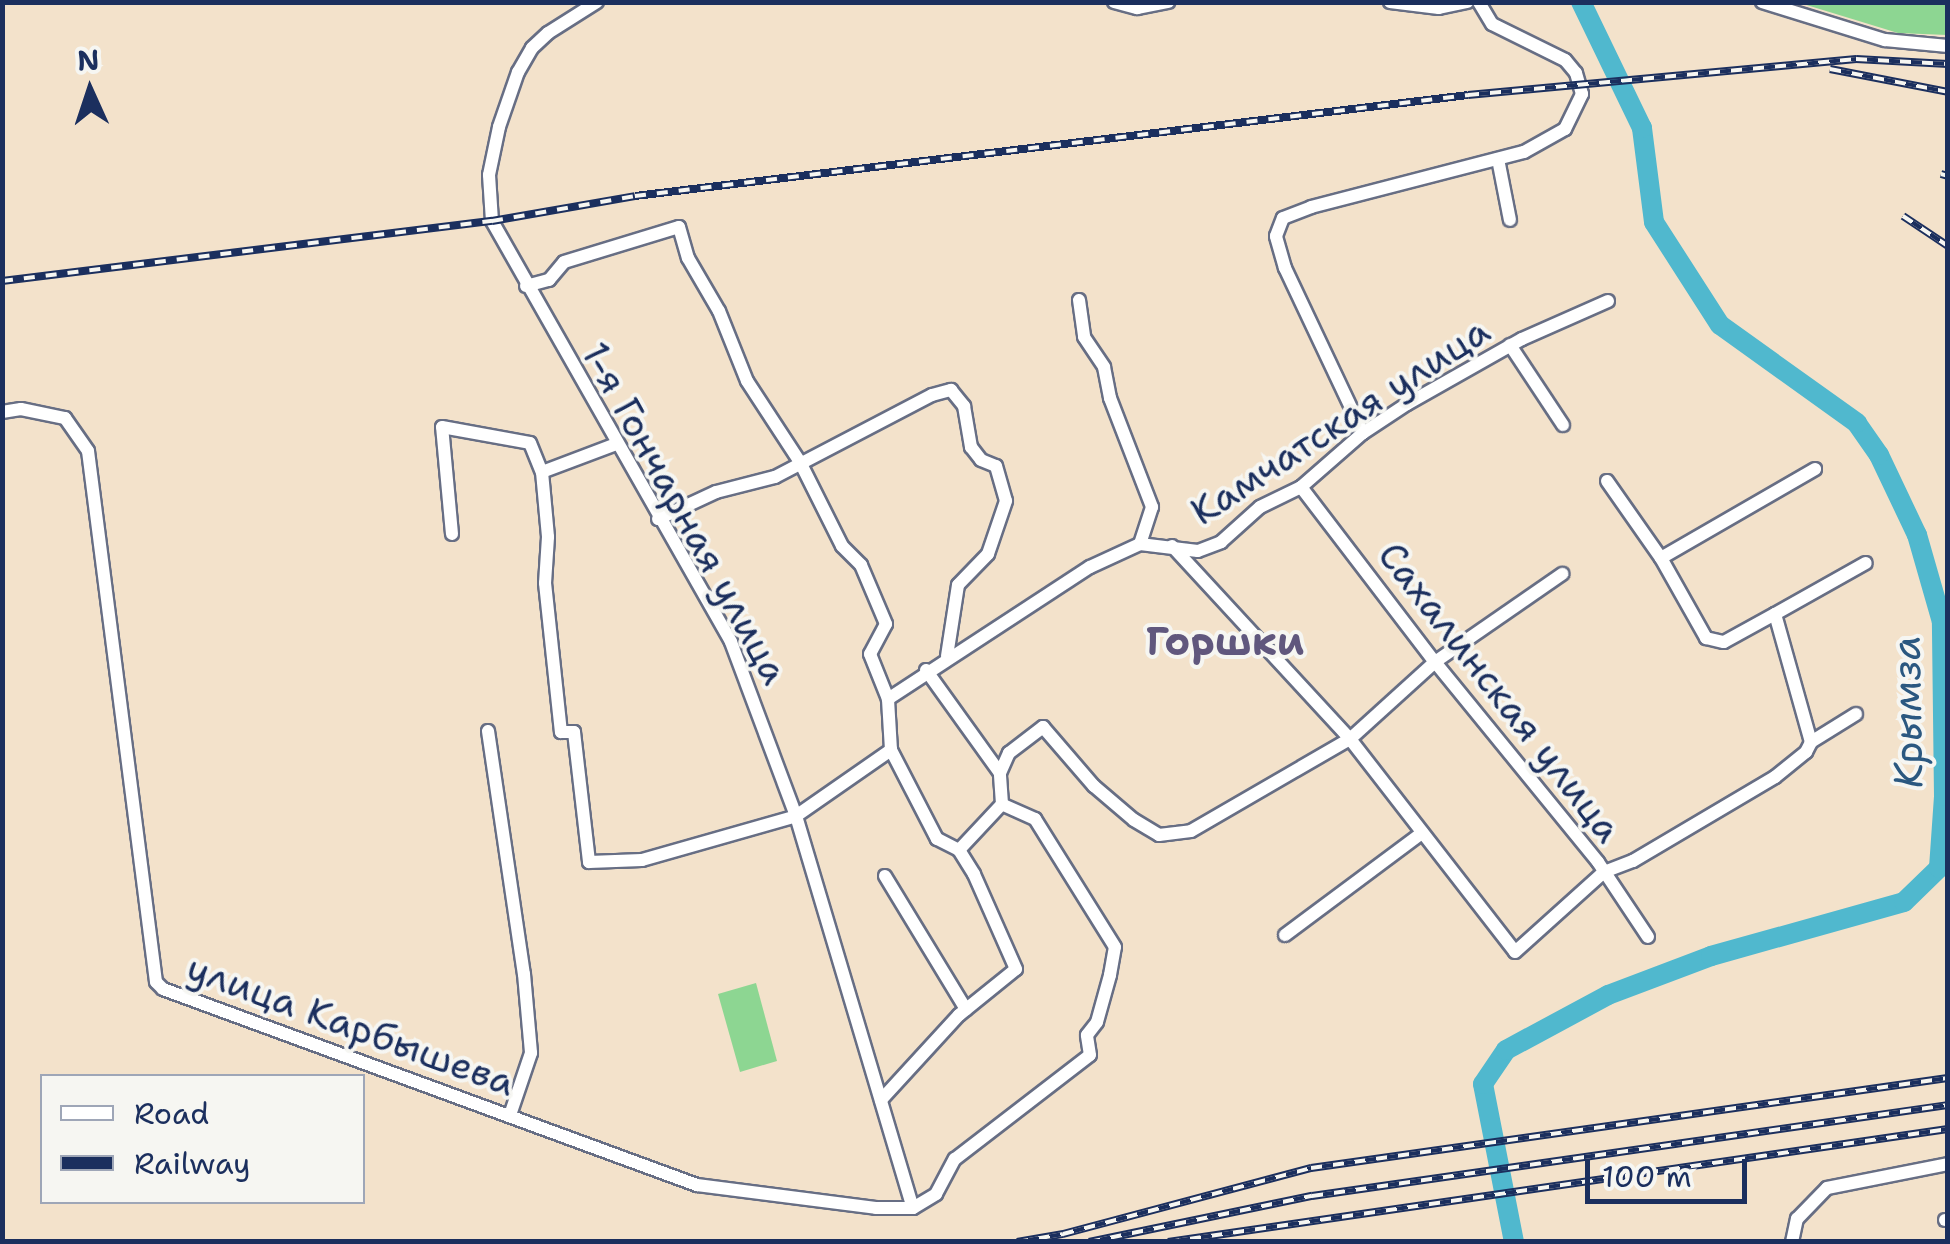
<!DOCTYPE html>
<meta charset="utf-8">
<style>
body{margin:0}
#map{position:relative;width:1950px;height:1244px;overflow:hidden;background:#f3e2cb;font-family:"Shantell Sans",sans-serif}
div>[style]{position:absolute}
[style*='--x']{left:calc(var(--x)*1px);top:calc(var(--y)*1px);width:calc(var(--w)*1px);rotate:calc(var(--a)*1deg)}
.green>*{inset:0;background:#8dd692}
.river>*{height:20px;margin:-10px;padding:0 10px;transform-origin:10px;border-radius:10px;background:#50b8ce}
.roads{filter:drop-shadow(2px 0 #676e84) drop-shadow(-2px 0 #676e84) drop-shadow(0 2px #676e84) drop-shadow(0 -2px #676e84)}
.minor>*{height:12px;margin:-6px;padding:0 6px;transform-origin:6px;border-radius:6px;background:#fff}
.rail>*{height:8px;margin-top:-4px;transform-origin:0;background:repeating-linear-gradient(90deg,#f6f6f2 0 11px,#1b2f5e 0 22px);box-sizing:border-box;border-block:2px solid #1b2f5e}
span{translate:-50% -50%;white-space:nowrap;text-align:center;line-height:1.15;-webkit-text-stroke:8px #f6f6f2;paint-order:stroke}
.street-label{font-size:38px;color:#1b2f5e}
.neighbourhood-label{font-size:40px;color:#60577d;font-weight:700}
.water-label{font-size:40px;color:#2b5880;font-style:italic}
.frame{position:absolute;inset:0;border:5px solid #1b2f5e;pointer-events:none}
.legend{position:absolute;left:40px;top:1074px;width:325px;height:130px;box-sizing:border-box;background:#f6f6f2;border:2px solid #9ea6b7;margin:0;padding:12px 18px;list-style:none;font-size:30px;color:#1b2f5e}
.legend li{display:flex;align-items:center;gap:20px;height:50px}
.legend b{width:50px;border:2px solid #9ea6b7}
.north{position:absolute;left:40px;top:40px;width:100px;height:100px;-webkit-text-stroke:8px #f6f6f2;paint-order:stroke;rotate:357deg;font-size:28px;font-weight:700;line-height:40px;text-align:center;color:#1b2f5e}
.north::after{content:'';display:block;margin:auto;width:35px;height:45px;background:#1b2f5e;clip-path:polygon(50% 0,100% 100%,50% 72%,0 100%)}
.scale{position:absolute;left:1585px;top:1159px;width:162px;height:45px;box-sizing:border-box;border:5px solid #1b2f5e;border-top:0;padding-left:12px;font-size:30px;line-height:35px;white-space:nowrap;color:#1b2f5e;-webkit-text-stroke:8px #f6f6f2;paint-order:stroke}
</style>
<div id="map">
<div class="green">
<i style="clip-path:polygon(1800px 3px,1947px 3px,1947px 35px,1898px 33px)"></i>
<i style="clip-path:polygon(756px 983px,777px 1061px,740px 1072px,718px 994px)"></i>
</div>
<div class="river">
<i style="--x:1514;--y:1242;--w:161;--a:-101.1"></i>
<i style="--x:1483;--y:1084;--w:41;--a:-55.9"></i>
<i style="--x:1506;--y:1050;--w:116;--a:-28.3"></i>
<i style="--x:1608;--y:995;--w:110;--a:-20.7"></i>
<i style="--x:1711;--y:956;--w:200;--a:-15.6"></i>
<i style="--x:1904;--y:902;--w:49;--a:-44.2"></i>
<i style="--x:1939;--y:868;--w:72;--a:-86"></i>
<i style="--x:1944;--y:796;--w:174;--a:-90.7"></i>
<i style="--x:1942;--y:622;--w:91;--a:-106"></i>
<i style="--x:1917;--y:535;--w:89;--a:-115.4"></i>
<i style="--x:1879;--y:455;--w:39;--a:-125"></i>
<i style="--x:1857;--y:423;--w:168;--a:-144.4"></i>
<i style="--x:1720;--y:325;--w:122;--a:-122.7"></i>
<i style="--x:1654;--y:222;--w:95;--a:-97.3"></i>
<i style="--x:1642;--y:128;--w:140;--a:-115.8"></i>
</div>
<div class="roads">
<div class="minor">
<i style="--x:597;--y:2;--w:58;--a:147.7"></i>
<i style="--x:548;--y:33;--w:22;--a:137"></i>
<i style="--x:532;--y:48;--w:28;--a:120"></i>
<i style="--x:518;--y:72;--w:58;--a:109.1"></i>
<i style="--x:499;--y:127;--w:49;--a:101.8"></i>
<i style="--x:489;--y:175;--w:46;--a:86.3"></i>
<i style="--x:492;--y:221;--w:484;--a:60.4"></i>
<i style="--x:731;--y:642;--w:186;--a:69.5"></i>
<i style="--x:796;--y:816;--w:409;--a:73.4"></i>
<i style="--x:1114;--y:2;--w:24;--a:15"></i>
<i style="--x:1137;--y:8;--w:32;--a:-11"></i>
<i style="--x:1390;--y:2;--w:49;--a:7"></i>
<i style="--x:1439;--y:8;--w:29;--a:-12"></i>
<i style="--x:1762;--y:2;--w:129;--a:17.2"></i>
<i style="--x:1885;--y:40;--w:63;--a:5.4"></i>
<i style="--x:1498;--y:159;--w:62;--a:78.9"></i>
<i style="--x:526;--y:286;--w:24;--a:-15"></i>
<i style="--x:549;--y:280;--w:23;--a:-50"></i>
<i style="--x:564;--y:262;--w:120;--a:-16.9"></i>
<i style="--x:679;--y:227;--w:32;--a:74"></i>
<i style="--x:688;--y:258;--w:61;--a:59.7"></i>
<i style="--x:719;--y:311;--w:75;--a:68.2"></i>
<i style="--x:747;--y:381;--w:97;--a:56.8"></i>
<i style="--x:800;--y:462;--w:94;--a:63.4"></i>
<i style="--x:842;--y:546;--w:27;--a:45"></i>
<i style="--x:861;--y:565;--w:64;--a:67"></i>
<i style="--x:886;--y:624;--w:34;--a:118"></i>
<i style="--x:870;--y:654;--w:48;--a:68.2"></i>
<i style="--x:1079;--y:300;--w:37;--a:82"></i>
<i style="--x:1084;--y:337;--w:36;--a:56"></i>
<i style="--x:1104;--y:367;--w:32;--a:79"></i>
<i style="--x:1110;--y:398;--w:117;--a:68.9"></i>
<i style="--x:1152;--y:507;--w:39;--a:108"></i>
<i style="--x:1510;--y:345;--w:96;--a:56.5"></i>
<i style="--x:2;--y:412;--w:19;--a:-9"></i>
<i style="--x:21;--y:409;--w:45;--a:11.6"></i>
<i style="--x:65;--y:418;--w:40;--a:55.1"></i>
<i style="--x:88;--y:451;--w:535;--a:82.7"></i>
<i style="--x:156;--y:982;--w:10;--a:45"></i>
<i style="--x:163;--y:989;--w:569;--a:20.16"></i>
<i style="--x:697;--y:1185;--w:180;--a:7.3"></i>
<i style="--x:876;--y:1208;--w:37;--a:0"></i>
<i style="--x:1363;--y:433;--w:183;--a:-115.3"></i>
<i style="--x:1285;--y:268;--w:33;--a:-106"></i>
<i style="--x:1276;--y:236;--w:19;--a:-69"></i>
<i style="--x:1283;--y:218;--w:30;--a:-21"></i>
<i style="--x:1311;--y:207;--w:220;--a:-14.5"></i>
<i style="--x:1524;--y:152;--w:47;--a:-29.3"></i>
<i style="--x:1565;--y:129;--w:39;--a:-64"></i>
<i style="--x:1582;--y:94;--w:22;--a:-106"></i>
<i style="--x:1576;--y:73;--w:17;--a:-130"></i>
<i style="--x:1565;--y:60;--w:81;--a:-153.7"></i>
<i style="--x:1492;--y:24;--w:26;--a:-121"></i>
<i style="--x:542;--y:472;--w:79;--a:-20.7"></i>
<i style="--x:1607;--y:481;--w:94;--a:55"></i>
<i style="--x:1661;--y:558;--w:92;--a:60.6"></i>
<i style="--x:1706;--y:638;--w:18;--a:13"></i>
<i style="--x:1724;--y:642;--w:58;--a:-28.8"></i>
<i style="--x:1775;--y:614;--w:133;--a:74.3"></i>
<i style="--x:1301;--y:487;--w:220;--a:52.6"></i>
<i style="--x:1435;--y:662;--w:258;--a:50.8"></i>
<i style="--x:1598;--y:862;--w:90;--a:56.3"></i>
<i style="--x:658;--y:519;--w:64;--a:-25"></i>
<i style="--x:716;--y:492;--w:61;--a:-14.3"></i>
<i style="--x:775;--y:477;--w:177;--a:-27.6"></i>
<i style="--x:932;--y:395;--w:20;--a:-15"></i>
<i style="--x:951;--y:390;--w:21;--a:51"></i>
<i style="--x:964;--y:406;--w:42;--a:80.3"></i>
<i style="--x:971;--y:447;--w:16;--a:52"></i>
<i style="--x:981;--y:460;--w:16;--a:22"></i>
<i style="--x:996;--y:466;--w:36;--a:74"></i>
<i style="--x:1006;--y:501;--w:56;--a:108.8"></i>
<i style="--x:988;--y:554;--w:43;--a:134.1"></i>
<i style="--x:958;--y:585;--w:72;--a:98.8"></i>
<i style="--x:452;--y:534;--w:107;--a:-95.3"></i>
<i style="--x:442;--y:427;--w:89;--a:10.3"></i>
<i style="--x:530;--y:443;--w:31;--a:68"></i>
<i style="--x:542;--y:472;--w:65;--a:84.7"></i>
<i style="--x:548;--y:537;--w:46;--a:93.7"></i>
<i style="--x:545;--y:583;--w:150;--a:83.9"></i>
<i style="--x:561;--y:732;--w:13;--a:0"></i>
<i style="--x:574;--y:732;--w:131;--a:83.4"></i>
<i style="--x:589;--y:862;--w:53;--a:-2.2"></i>
<i style="--x:642;--y:860;--w:160;--a:-15.9"></i>
<i style="--x:796;--y:816;--w:116;--a:-34.8"></i>
<i style="--x:1172;--y:546;--w:263;--a:47.3"></i>
<i style="--x:1350;--y:739;--w:269;--a:52.2"></i>
<i style="--x:1515;--y:952;--w:120;--a:-42"></i>
<i style="--x:1604;--y:872;--w:31;--a:-21"></i>
<i style="--x:1633;--y:861;--w:165;--a:-30.6"></i>
<i style="--x:1775;--y:777;--w:40;--a:-39"></i>
<i style="--x:1806;--y:752;--w:11;--a:-63"></i>
<i style="--x:1811;--y:742;--w:53;--a:-31.9"></i>
<i style="--x:1661;--y:558;--w:178;--a:-30"></i>
<i style="--x:1775;--y:614;--w:104;--a:-29.3"></i>
<i style="--x:926;--y:670;--w:127;--a:54.3"></i>
<i style="--x:488;--y:731;--w:246;--a:81.6"></i>
<i style="--x:524;--y:974;--w:79;--a:84.9"></i>
<i style="--x:531;--y:1053;--w:65;--a:108.7"></i>
<i style="--x:1002;--y:804;--w:31;--a:-94"></i>
<i style="--x:1000;--y:773;--w:22;--a:-66"></i>
<i style="--x:1009;--y:753;--w:43;--a:-37.4"></i>
<i style="--x:1043;--y:727;--w:78;--a:49.2"></i>
<i style="--x:1094;--y:786;--w:52;--a:40.4"></i>
<i style="--x:1134;--y:820;--w:29;--a:31"></i>
<i style="--x:1159;--y:835;--w:32;--a:-7"></i>
<i style="--x:1191;--y:831;--w:184;--a:-30.1"></i>
<i style="--x:1350;--y:739;--w:115;--a:-42.2"></i>
<i style="--x:1435;--y:662;--w:155;--a:-34.7"></i>
<i style="--x:959;--y:850;--w:63;--a:-46.9"></i>
<i style="--x:885;--y:876;--w:156;--a:58.7"></i>
<i style="--x:1285;--y:935;--w:171;--a:-36.7"></i>
<i style="--x:881;--y:1100;--w:115;--a:-47.5"></i>
<i style="--x:959;--y:1015;--w:73;--a:-38.9"></i>
<i style="--x:1016;--y:969;--w:104;--a:-113.9"></i>
<i style="--x:974;--y:874;--w:28;--a:-122"></i>
<i style="--x:959;--y:850;--w:25;--a:-153"></i>
<i style="--x:937;--y:839;--w:100;--a:-117.3"></i>
<i style="--x:891;--y:750;--w:51;--a:-93.4"></i>
<i style="--x:888;--y:699;--w:241;--a:-33.2"></i>
<i style="--x:1090;--y:567;--w:55;--a:-24.7"></i>
<i style="--x:1140;--y:544;--w:58;--a:6.9"></i>
<i style="--x:1198;--y:551;--w:25;--a:-21"></i>
<i style="--x:1221;--y:542;--w:52;--a:-41.9"></i>
<i style="--x:1260;--y:507;--w:46;--a:-26"></i>
<i style="--x:1301;--y:487;--w:82;--a:-41.1"></i>
<i style="--x:1363;--y:433;--w:53;--a:-33.4"></i>
<i style="--x:1407;--y:404;--w:132;--a:-29.5"></i>
<i style="--x:1522;--y:339;--w:94;--a:-23.8"></i>
<i style="--x:913;--y:1208;--w:27;--a:-31"></i>
<i style="--x:936;--y:1194;--w:40;--a:-62"></i>
<i style="--x:955;--y:1159;--w:170;--a:-37.6"></i>
<i style="--x:1090;--y:1055;--w:20;--a:-99"></i>
<i style="--x:1087;--y:1035;--w:16;--a:-52"></i>
<i style="--x:1097;--y:1022;--w:49;--a:-74.5"></i>
<i style="--x:1110;--y:975;--w:28;--a:-80"></i>
<i style="--x:1115;--y:947;--w:151;--a:-122"></i>
<i style="--x:1035;--y:819;--w:36;--a:-156"></i>
<i style="--x:1945;--y:1220;--w:3;--a:0"></i>
<i style="--x:1792;--y:1242;--w:24;--a:-78"></i>
<i style="--x:1797;--y:1219;--w:43;--a:-45.9"></i>
<i style="--x:1827;--y:1188;--w:123;--a:-11.2"></i>
</div>
</div>
<div class="rail">
<i style="--x:1830;--y:69;--w:120;--a:11"></i>
<i style="--x:1941;--y:174;--w:7;--a:16"></i>
<i style="--x:1903;--y:216;--w:54;--a:33.7"></i>
<i style="--x:2;--y:281;--w:494;--a:-7"></i>
<i style="--x:492;--y:221;--w:145;--a:-9.9"></i>
<i style="--x:635;--y:196;--w:839;--a:-6.91"></i>
<i style="--x:1468;--y:95;--w:390;--a:-5.3"></i>
<i style="--x:1856;--y:59;--w:92;--a:3.1"></i>
<i style="--x:1017;--y:1242;--w:47;--a:-9.9"></i>
<i style="--x:1063;--y:1234;--w:257;--a:-14.9"></i>
<i style="--x:1311;--y:1168;--w:643;--a:-8.04"></i>
<i style="--x:1089;--y:1242;--w:228;--a:-11.7"></i>
<i style="--x:1312;--y:1196;--w:642;--a:-8.14"></i>
<i style="--x:1168;--y:1242;--w:788;--a:-8.24"></i>
</div>
<div class="street-label">
<span style="left:1340px;top:421px;rotate:-33deg">Камчатская улица</span>
<span style="left:685px;top:513px;rotate:61deg">1-я Гончарная улица</span>
<span style="left:1500px;top:692px;rotate:52deg">Сахалинская улица</span>
<span style="left:351px;top:1025px;rotate:20deg">улица Карбышева</span>
</div>
<div class="neighbourhood-label">
<span style="left:1225px;top:641px">Горшки</span>
</div>
<div class="water-label">
<span style="left:1907px;top:712px;rotate:-91deg">Крымза</span>
</div>
<div class="frame"></div>
<ul class="legend">
<li><b style="height:12px;background:#fff"></b>Road</li>
<li><b style="height:12px;background:#1b2f5e"></b>Railway</li>
</ul>
<div class="north">N</div>
<div class="scale">100 m</div>
</div>
